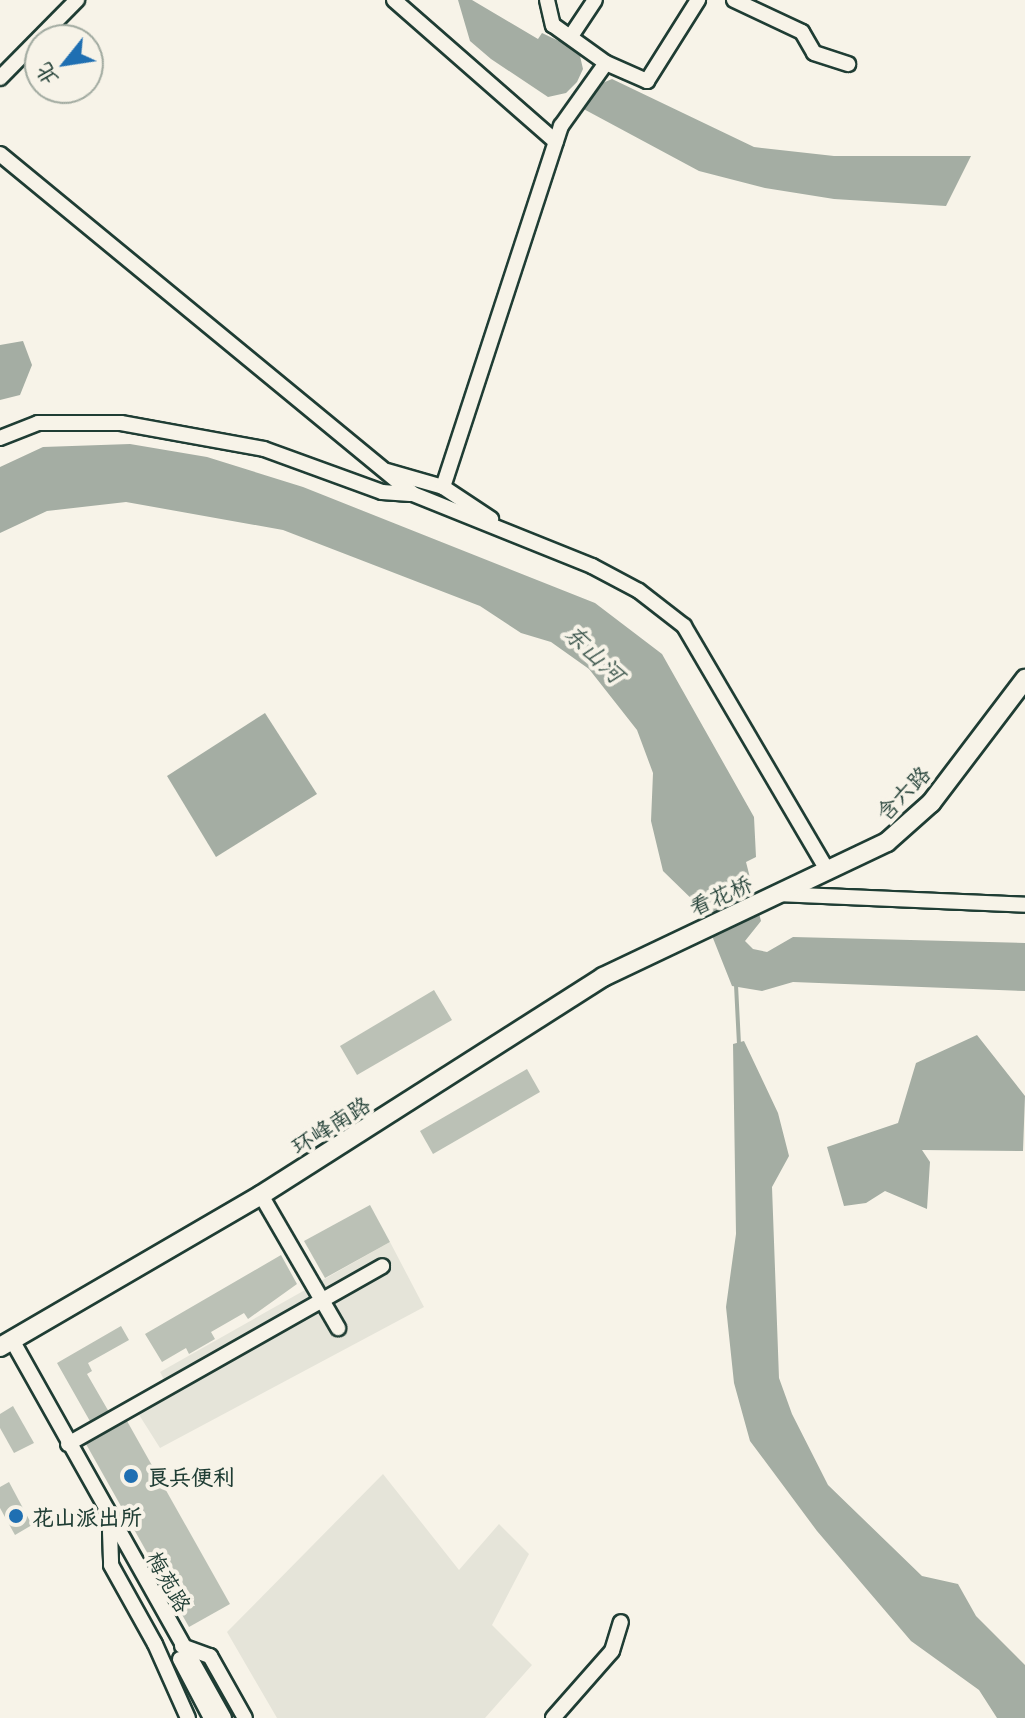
<!DOCTYPE html>
<meta charset="utf-8">
<style>
body{margin:0}
#map{position:relative;width:1025px;height:1718px;overflow:hidden;background:#f7f3e8;font-family:"Playpen Sans","LXGW WenKai TC",sans-serif}
div>[style]{position:absolute}
[style*='--x']{left:calc(var(--x)*1px);top:calc(var(--y)*1px);width:calc(var(--w)*1px);rotate:calc(var(--a)*1deg)}
.built>*{inset:0;background:#e5e4d9}
.water>*{inset:0;background:#a4ada3}
.stream>*{height:4px;margin:-2px;padding:0 2px;transform-origin:2px;border-radius:2px;background:#a4ada3}
.building>*{inset:0;background:#bbc1b6}
.roads{filter:drop-shadow(2px 0 #1f3d34) drop-shadow(-2px 0 #1f3d34) drop-shadow(0 2px #1f3d34) drop-shadow(0 -2px #1f3d34)}
.minor>*{height:14px;margin:-7px;padding:0 7px;transform-origin:7px;border-radius:7px;background:#f7f3e8}
.major>*{height:18px;margin:-9px;padding:0 9px;transform-origin:9px;border-radius:9px;background:#f7f3e8}
.dots>*{width:22px;height:22px;translate:-50% -50%;box-sizing:border-box;border:4px solid #f7f3e8;border-radius:50%}
span{translate:-50% -50%;white-space:nowrap;text-align:center;line-height:1.15;-webkit-text-stroke:8px #f7f3e8;paint-order:stroke}
.street-label{font-size:22px;color:#1f3d34}
.poi-label{font-size:22px;color:#1f3d34;font-weight:700}
.left{translate:0 -50%;text-align:left}
.water-label{font-size:24px;color:#405950;font-style:italic}
.north{position:absolute;left:24px;top:24px;width:80px;height:80px;box-sizing:border-box;background:#f7f3e8;border:2px solid #a1aaa0;border-radius:50%;rotate:240deg;font-size:22px;font-weight:700;line-height:32px;text-align:center;color:#1f3d34}
.north::after{content:'';display:block;margin:auto;width:28px;height:36px;background:#1f6fb2;clip-path:polygon(50% 0,100% 100%,50% 72%,0 100%)}
</style>
<div id="map">
<div class="built">
<i style="clip-path:polygon(390px 1242px,424px 1307px,160px 1448px,131px 1402px,166px 1383px,160px 1372px)"></i>
<i style="clip-path:polygon(383px 1474px,459px 1570px,499px 1524px,529px 1554px,492px 1625px,532px 1665px,485px 1718px,277px 1718px,227px 1632px)"></i>
</div>
<div class="water">
<i style="clip-path:polygon(458px 0,472px 0,538px 39px,542px 33px,563px 43px,580px 56px,583px 69px,577px 82px,566px 93px,548px 97px,491px 59px,470px 41px)"></i>
<i style="clip-path:polygon(612px 79px,754px 147px,834px 156px,971px 156px,946px 206px,834px 199px,765px 188px,699px 171px,578px 106px,588px 89px)"></i>
<i style="clip-path:polygon(23px 341px,32px 365px,20px 395px,0 400px,0 345px)"></i>
<i style="clip-path:polygon(130px 444px,207px 457px,303px 487px,595px 603px,662px 654px,754px 817px,756px 857px,746px 862px,761px 921px,745px 941px,753px 949px,767px 952px,793px 937px,1025px 943px,1025px 991px,793px 982px,762px 991px,732px 986px,701px 908px,663px 871px,651px 821px,653px 773px,637px 730px,589px 669px,551px 642px,521px 633px,480px 606px,283px 530px,126px 502px,47px 511px,0 533px,0 467px,43px 447px)"></i>
<i style="clip-path:polygon(265px 713px,317px 794px,216px 857px,167px 776px)"></i>
<i style="clip-path:polygon(977px 1035px,1025px 1096px,1023px 1151px,922px 1150px,930px 1162px,927px 1209px,885px 1191px,866px 1203px,844px 1206px,827px 1147px,898px 1123px,916px 1063px)"></i>
<i style="clip-path:polygon(744px 1041px,778px 1113px,789px 1156px,772px 1187px,779px 1378px,792px 1414px,828px 1485px,922px 1576px,958px 1584px,976px 1616px,1025px 1665px,1025px 1718px,997px 1718px,979px 1690px,911px 1641px,817px 1531px,750px 1441px,734px 1383px,726px 1307px,736px 1234px,733px 1044px)"></i>
</div>
<div class="stream">
<i style="--x:736;--y:985;--w:59;--a:87.1"></i>
</div>
<div class="building">
<i style="clip-path:polygon(434px 990px,452px 1020px,357px 1075px,340px 1046px)"></i>
<i style="clip-path:polygon(527px 1069px,540px 1092px,433px 1154px,420px 1131px)"></i>
<i style="clip-path:polygon(370px 1205px,390px 1242px,325px 1278px,304px 1241px)"></i>
<i style="clip-path:polygon(281px 1255px,297px 1284px,248px 1319px,244px 1313px,211px 1332px,215px 1339px,189px 1354px,186px 1348px,162px 1362px,145px 1334px)"></i>
<i style="clip-path:polygon(121px 1326px,129px 1340px,88px 1363px,92px 1371px,87px 1374px,109px 1412px,91px 1423px,57px 1363px)"></i>
<i style="clip-path:polygon(13px 1406px,34px 1443px,14px 1453px,0 1428px,0 1414px)"></i>
<i style="clip-path:polygon(127px 1421px,230px 1604px,189px 1627px,86px 1444px)"></i>
<i style="clip-path:polygon(9px 1482px,32px 1525px,15px 1535px,0 1508px,0 1487px)"></i>
</div>
<div class="roads">
<div class="minor">
<i style="--x:394;--y:0;--w:215;--a:41.2"></i>
<i style="--x:547;--y:0;--w:26;--a:77"></i>
<i style="--x:553;--y:25;--w:65;--a:35.6"></i>
<i style="--x:606;--y:63;--w:45;--a:23.7"></i>
<i style="--x:647;--y:81;--w:96;--a:-57.8"></i>
<i style="--x:734;--y:0;--w:75;--a:25.2"></i>
<i style="--x:802;--y:32;--w:24;--a:60"></i>
<i style="--x:814;--y:53;--w:36;--a:18"></i>
<i style="--x:571;--y:36;--w:43;--a:-56.3"></i>
<i style="--x:0;--y:78;--w:110;--a:-45.4"></i>
<i style="--x:0;--y:154;--w:535;--a:39.46"></i>
<i style="--x:413;--y:494;--w:193;--a:21.9"></i>
<i style="--x:592;--y:566;--w:53;--a:28"></i>
<i style="--x:639;--y:591;--w:57;--a:37.9"></i>
<i style="--x:684;--y:626;--w:283;--a:59.6"></i>
<i style="--x:0;--y:438;--w:41;--a:-21.5"></i>
<i style="--x:38;--y:423;--w:83;--a:0"></i>
<i style="--x:121;--y:423;--w:145;--a:10.3"></i>
<i style="--x:264;--y:449;--w:126;--a:20"></i>
<i style="--x:382;--y:492;--w:28;--a:4"></i>
<i style="--x:387;--y:471;--w:58;--a:15.9"></i>
<i style="--x:443;--y:487;--w:58;--a:33.7"></i>
<i style="--x:443;--y:487;--w:380;--a:-71.9"></i>
<i style="--x:561;--y:126;--w:77;--a:-54.5"></i>
<i style="--x:778;--y:894;--w:247;--a:2.5"></i>
<i style="--x:261;--y:1195;--w:154;--a:59.9"></i>
<i style="--x:12;--y:1340;--w:433;--a:60.7"></i>
<i style="--x:68;--y:1444;--w:361;--a:-29.5"></i>
<i style="--x:110;--y:1532;--w:33;--a:88"></i>
<i style="--x:111;--y:1565;--w:90;--a:60.9"></i>
<i style="--x:155;--y:1644;--w:81;--a:66"></i>
<i style="--x:182;--y:1646;--w:30;--a:20"></i>
<i style="--x:210;--y:1656;--w:71;--a:60.6"></i>
<i style="--x:180;--y:1659;--w:67;--a:62.3"></i>
<i style="--x:553;--y:1718;--w:89;--a:-48.6"></i>
<i style="--x:612;--y:1651;--w:30;--a:-73"></i>
</div>
<div class="major">
<i style="--x:0;--y:1347;--w:302;--a:-30.2"></i>
<i style="--x:261;--y:1195;--w:406;--a:-32.5"></i>
<i style="--x:603;--y:977;--w:314;--a:-25.4"></i>
<i style="--x:887;--y:842;--w:59;--a:-41.6"></i>
<i style="--x:931;--y:803;--w:156;--a:-52.8"></i>
</div>
</div>
<div class="dots">
<i style="left:131px;top:1476px;background:#1f6fb2"></i>
<i style="left:16px;top:1516px;background:#1f6fb2"></i>
</div>
<div class="street-label">
<span style="left:902px;top:792px;rotate:-45deg">含六路</span>
<span style="left:720px;top:894px;rotate:-24deg">看花桥</span>
<span style="left:330px;top:1124px;rotate:-32deg">环峰南路</span>
<span style="left:170px;top:1581px;rotate:60deg">梅苑路</span>
</div>
<div class="poi-label">
<span class="left" style="left:147px;top:1476px">良兵便利</span>
<span class="left" style="left:32px;top:1516px">花山派出所</span>
</div>
<div class="water-label">
<span style="left:595px;top:653px;rotate:44deg">东山河</span>
</div>
<div class="north">北</div>
</div>
